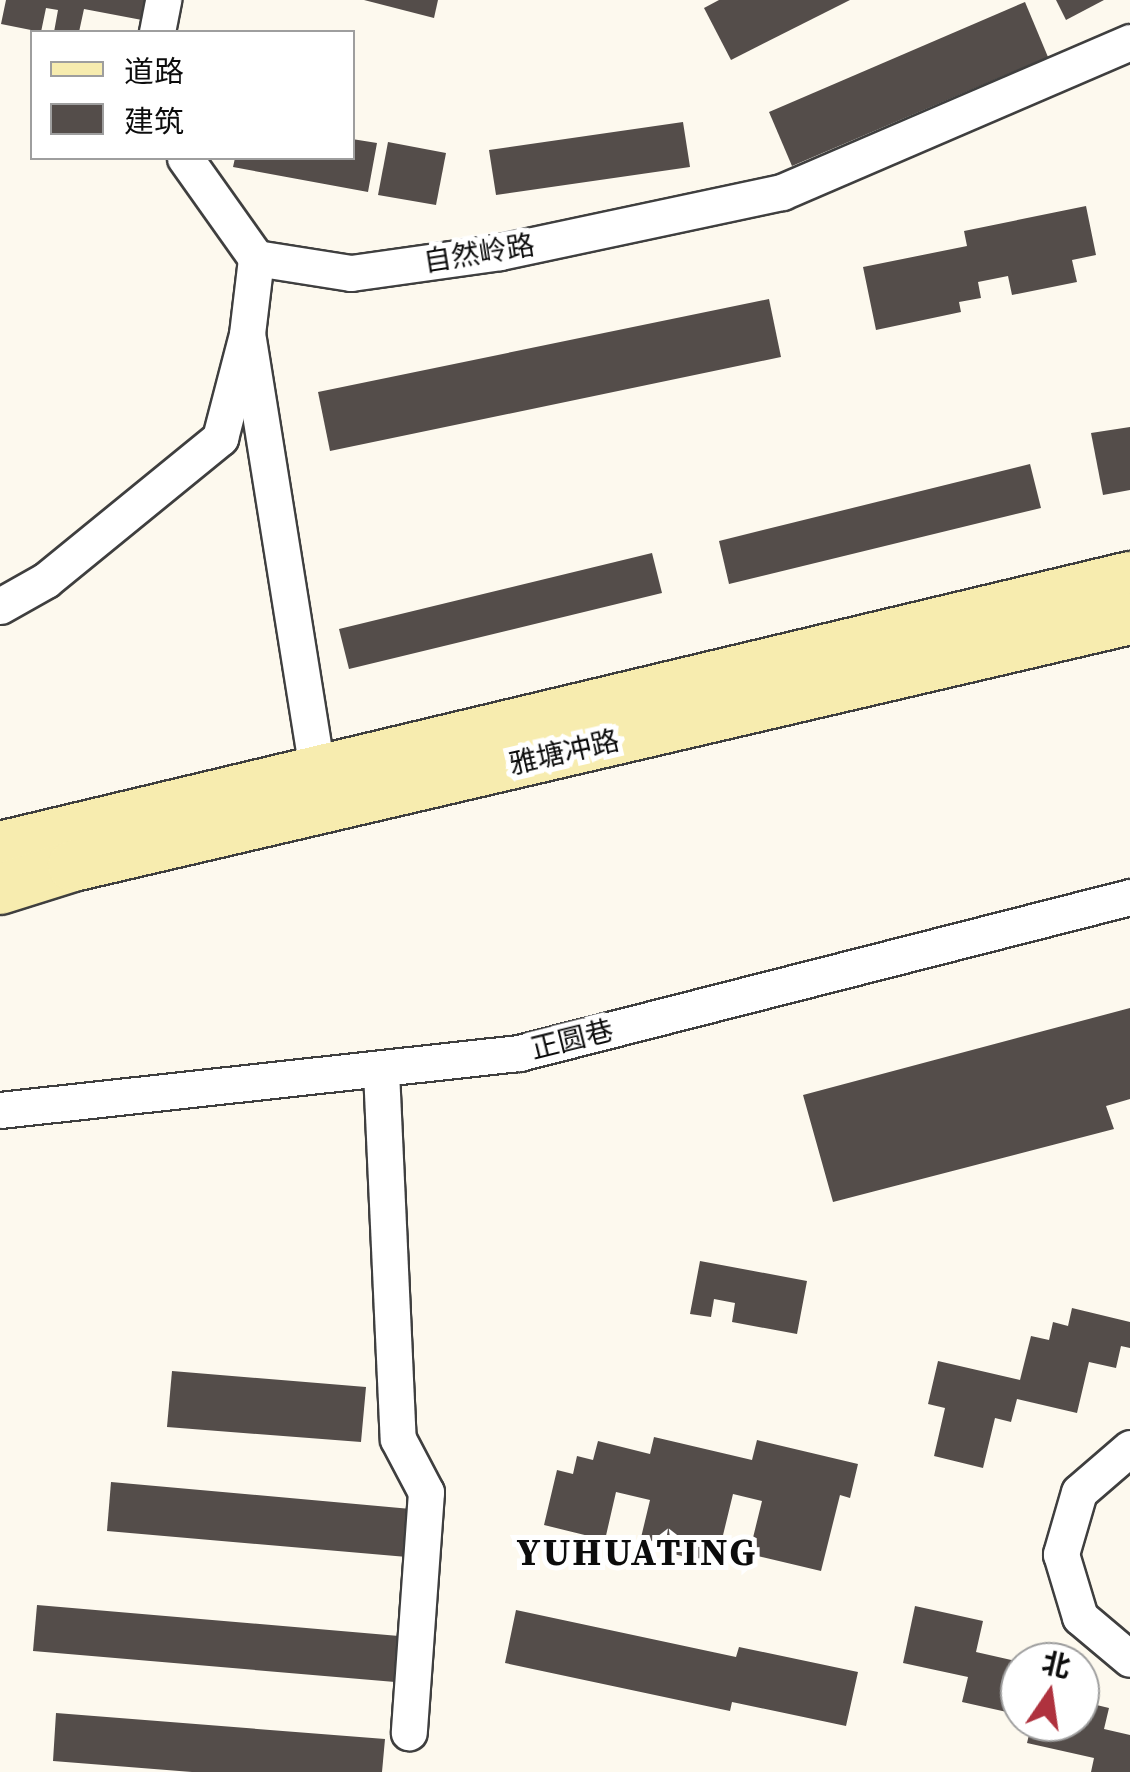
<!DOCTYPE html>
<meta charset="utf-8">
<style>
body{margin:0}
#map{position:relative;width:1130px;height:1772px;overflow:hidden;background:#fdf9ee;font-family:"Source Serif 4","Noto Sans SC",serif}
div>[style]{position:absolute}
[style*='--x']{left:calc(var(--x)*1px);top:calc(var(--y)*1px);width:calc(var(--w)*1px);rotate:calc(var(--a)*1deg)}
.building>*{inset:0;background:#544d4a}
.roads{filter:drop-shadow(2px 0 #3f3f3f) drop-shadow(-2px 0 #3f3f3f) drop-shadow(0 2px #3f3f3f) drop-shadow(0 -2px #3f3f3f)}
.street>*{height:35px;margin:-17.5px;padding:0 17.5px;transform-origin:17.5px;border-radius:17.5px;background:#fff}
.secondary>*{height:50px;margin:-25px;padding:0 25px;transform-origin:25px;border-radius:25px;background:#f7ecaf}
span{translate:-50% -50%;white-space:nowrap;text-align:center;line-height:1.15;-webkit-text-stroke:10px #fff;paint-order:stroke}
.street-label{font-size:28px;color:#0c0c0c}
.district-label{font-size:38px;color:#0c0c0c;font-weight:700;letter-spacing:2.5px}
.legend{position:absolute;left:30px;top:30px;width:325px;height:130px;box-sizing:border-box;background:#fff;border:2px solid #9e9e9e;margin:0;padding:12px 18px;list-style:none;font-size:30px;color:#0c0c0c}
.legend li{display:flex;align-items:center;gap:20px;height:50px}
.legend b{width:50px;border:2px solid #9e9e9e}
.north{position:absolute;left:1000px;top:1642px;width:100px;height:100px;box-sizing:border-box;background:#fff;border:2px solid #9e9e9e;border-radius:50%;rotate:13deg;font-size:28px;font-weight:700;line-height:40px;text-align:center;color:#0c0c0c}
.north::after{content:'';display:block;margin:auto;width:35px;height:45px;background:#af323e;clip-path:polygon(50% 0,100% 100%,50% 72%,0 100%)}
</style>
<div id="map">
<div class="building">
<i style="clip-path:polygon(6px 0,146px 0,142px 20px,84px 9px,79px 32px,54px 32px,58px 10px,46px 8px,41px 32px,1px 24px)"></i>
<i style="clip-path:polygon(364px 0,438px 0,434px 18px)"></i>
<i style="clip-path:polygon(719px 0,850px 0,731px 60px,704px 8px)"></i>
<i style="clip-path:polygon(1056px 0,1104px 0,1066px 20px)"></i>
<i style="clip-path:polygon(1025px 2px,1048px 57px,792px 166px,769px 112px)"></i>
<i style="clip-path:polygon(683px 122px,690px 167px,496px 195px,489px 150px)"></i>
<i style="clip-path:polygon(352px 139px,377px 143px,368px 192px,233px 167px,235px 158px,352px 158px)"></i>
<i style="clip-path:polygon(388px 142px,446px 153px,436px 205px,378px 195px)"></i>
<i style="clip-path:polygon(1086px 206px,1096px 255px,1072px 260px,1077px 282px,1012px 295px,1008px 276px,978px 282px,981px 298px,959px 302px,961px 312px,876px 330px,863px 267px,967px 246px,964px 231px)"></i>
<i style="clip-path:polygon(769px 299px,781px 357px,330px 451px,318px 392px)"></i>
<i style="clip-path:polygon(1130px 427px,1130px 490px,1103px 495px,1091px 433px)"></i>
<i style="clip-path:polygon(1030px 464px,1041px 508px,729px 584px,719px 541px)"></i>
<i style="clip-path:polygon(652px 553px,662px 593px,349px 669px,339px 629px)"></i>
<i style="clip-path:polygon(1130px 1008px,1130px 1099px,1106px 1106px,1114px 1129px,833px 1202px,803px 1095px)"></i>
<i style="clip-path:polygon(700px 1261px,807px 1281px,797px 1334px,732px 1322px,735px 1303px,714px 1299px,711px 1317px,690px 1314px)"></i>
<i style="clip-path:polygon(1072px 1308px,1130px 1322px,1130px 1348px,1121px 1346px,1116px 1368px,1089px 1362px,1077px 1413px,1017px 1399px,1011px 1422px,995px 1418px,983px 1468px,934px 1456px,945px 1408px,928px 1404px,938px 1361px,1020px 1380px,1031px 1336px,1049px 1340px,1053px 1322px,1068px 1326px)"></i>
<i style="clip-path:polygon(172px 1371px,366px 1387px,361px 1442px,167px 1427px)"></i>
<i style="clip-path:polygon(654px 1437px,752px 1460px,757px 1440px,858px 1464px,850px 1498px,840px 1495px,821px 1571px,749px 1554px,762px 1501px,733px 1494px,716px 1564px,639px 1546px,650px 1500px,616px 1492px,605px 1540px,544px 1525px,557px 1470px,573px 1474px,577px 1456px,593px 1460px,598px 1441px,650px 1454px)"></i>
<i style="clip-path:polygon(111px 1482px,411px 1509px,407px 1557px,107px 1531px)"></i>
<i style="clip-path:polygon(37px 1605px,399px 1636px,395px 1682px,33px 1651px)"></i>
<i style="clip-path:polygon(915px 1606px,983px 1621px,976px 1652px,1020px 1662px,1020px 1715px,962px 1702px,968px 1677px,903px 1663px)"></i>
<i style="clip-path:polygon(516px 1610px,736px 1657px,739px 1647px,858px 1672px,846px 1726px,732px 1702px,730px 1711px,505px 1663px)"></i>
<i style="clip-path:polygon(1080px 1701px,1109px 1708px,1104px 1729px,1130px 1735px,1130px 1772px,1091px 1772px,1094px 1758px,1027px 1743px,1032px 1722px,1080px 1722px)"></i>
<i style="clip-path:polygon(56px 1713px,385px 1739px,382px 1772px,192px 1772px,53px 1761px)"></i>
</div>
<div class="roads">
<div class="street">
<i style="--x:157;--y:32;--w:33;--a:-79"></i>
<i style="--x:185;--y:158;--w:123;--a:54.6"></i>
<i style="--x:248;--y:339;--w:435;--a:80.9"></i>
<i style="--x:0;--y:606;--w:53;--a:-29.5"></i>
<i style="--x:46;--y:580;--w:225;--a:-39.2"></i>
<i style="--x:220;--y:438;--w:107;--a:-75.4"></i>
<i style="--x:247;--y:334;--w:77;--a:-83.2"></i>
<i style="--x:256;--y:258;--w:96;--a:9"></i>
<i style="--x:351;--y:273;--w:150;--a:-8"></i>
<i style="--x:500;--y:252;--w:288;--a:-12"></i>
<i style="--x:782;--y:192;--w:379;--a:-23.3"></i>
<i style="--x:381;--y:1071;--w:368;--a:87.4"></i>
<i style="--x:398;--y:1439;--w:60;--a:62.2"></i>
<i style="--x:426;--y:1492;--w:241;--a:94.1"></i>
<i style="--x:0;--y:1110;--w:522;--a:-6.27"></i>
<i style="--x:519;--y:1053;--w:631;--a:-14.32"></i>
<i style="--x:1130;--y:1448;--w:67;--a:139.2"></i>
<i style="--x:1079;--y:1492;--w:65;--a:106.2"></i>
<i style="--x:1061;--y:1554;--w:66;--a:73.2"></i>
<i style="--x:1080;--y:1617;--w:65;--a:40"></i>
</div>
<div class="secondary">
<i style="--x:0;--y:847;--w:1162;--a:-13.44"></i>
<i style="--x:0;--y:889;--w:77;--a:-17.5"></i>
<i style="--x:73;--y:866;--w:1085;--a:-13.15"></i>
</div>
</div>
<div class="street-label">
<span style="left:479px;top:253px;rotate:-9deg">自然岭路</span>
<span style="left:564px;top:752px;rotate:-13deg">雅塘冲路</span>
<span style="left:572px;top:1039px;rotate:-14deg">正圆巷</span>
</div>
<div class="district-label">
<span style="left:637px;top:1553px">YUHUATING</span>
</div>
<ul class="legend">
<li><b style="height:12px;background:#f7ecaf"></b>道路</li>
<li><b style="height:28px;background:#544d4a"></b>建筑</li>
</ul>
<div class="north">北</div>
</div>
